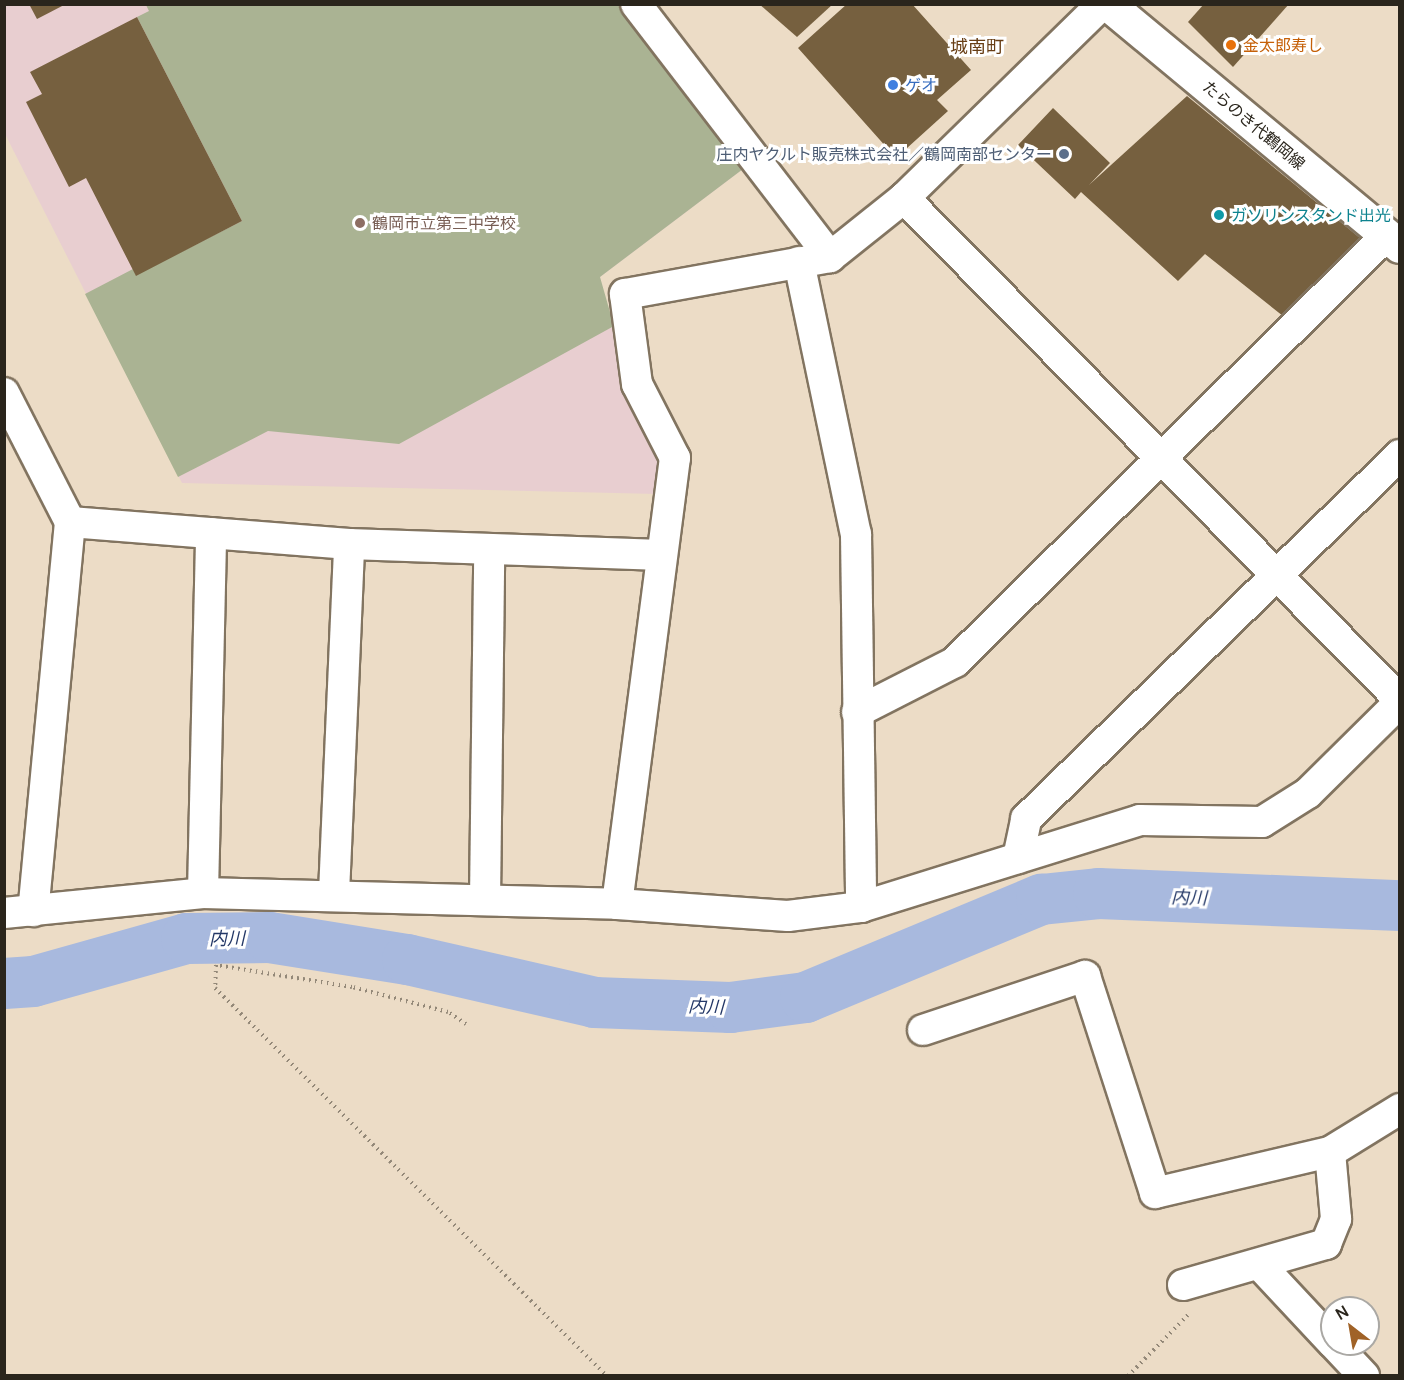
<!DOCTYPE html>
<meta charset="utf-8">
<style>
body{margin:0}
#map{position:relative;width:1404px;height:1380px;overflow:hidden;background:#ecdcc6;font-family:Manrope,"Noto Sans JP",sans-serif}
div>[style]{position:absolute}
[style*='--x']{left:calc(var(--x)*1px);top:calc(var(--y)*1px);width:calc(var(--w)*1px);rotate:calc(var(--a)*1deg)}
.education>*{inset:0;background:#e8ced0}
.green>*{inset:0;background:#aab393}
.river>*{height:51px;margin:-25.5px;padding:0 25.5px;transform-origin:25.5px;border-radius:25.5px;background:#a8b9de}
.building>*{inset:0;background:#76603f}
.path>*{height:4px;margin-top:-2px;transform-origin:0;background:repeating-linear-gradient(90deg,#938878 0 1.5px,transparent 0 6px)}
.roads{filter:drop-shadow(2px 0 #827460) drop-shadow(-2px 0 #827460) drop-shadow(0 2px #827460) drop-shadow(0 -2px #827460)}
.street>*{height:30px;margin:-15px;padding:0 15px;transform-origin:15px;border-radius:15px;background:#fff}
.secondary>*{height:33px;margin:-16.5px;padding:0 16.5px;transform-origin:16.5px;border-radius:16.5px;background:#fff}
.dots>*{width:16px;height:16px;translate:-50% -50%;box-sizing:border-box;border:3px solid #fff;border-radius:50%}
span{translate:-50% -50%;white-space:nowrap;text-align:center;line-height:1.15;-webkit-text-stroke:6px #fff;paint-order:stroke}
.food-label{font-size:16px;color:#c56008}
.left{translate:0 -50%;text-align:left}
.shop-label{font-size:16px;color:#366cbe}
.street-label{font-size:16px;color:#2a251c}
.service-label{font-size:16px;color:#4e5e75}
.right{translate:-100% -50%;text-align:right}
.culture-label{font-size:16px;color:#0d838f}
.education-label{font-size:16px;color:#785e54}
.neighbourhood-label{font-size:18px;color:#683e15}
.water-label{font-size:18px;color:#243867;font-style:italic}
.frame{position:absolute;inset:0;border:6px solid #2a251c;pointer-events:none}
.north{position:absolute;left:1320px;top:1296px;width:60px;height:60px;box-sizing:border-box;background:#fff;border:2px solid #aaa8a4;border-radius:50%;rotate:329deg;font-size:16px;font-weight:700;line-height:24px;text-align:center;color:#2a251c}
.north::after{content:'';display:block;margin:auto;width:21px;height:27px;background:#a06227;clip-path:polygon(50% 0,100% 100%,50% 72%,0 100%)}
</style>
<div id="map">
<div class="education">
<i style="clip-path:polygon(5px 5px,618px 5px,743px 169px,600px 277px,626px 389px,662px 460px,657px 494px,182px 483px,5px 134px)"></i>
</div>
<div class="green">
<i style="clip-path:polygon(146px 5px,618px 5px,743px 169px,600px 277px,614px 326px,399px 444px,268px 431px,178px 477px,85px 294px,133px 269px,136px 275px,242px 221px,137px 17px,149px 11px)"></i>
</div>
<div class="river">
<i style="--x:4;--y:983;--w:29;--a:-4"></i>
<i style="--x:33;--y:981;--w:159;--a:-15.7"></i>
<i style="--x:186;--y:938;--w:83;--a:-0.7"></i>
<i style="--x:269;--y:937;--w:140;--a:9.1"></i>
<i style="--x:407;--y:959;--w:192;--a:12.9"></i>
<i style="--x:594;--y:1002;--w:136;--a:2.1"></i>
<i style="--x:730;--y:1007;--w:76;--a:-7.6"></i>
<i style="--x:805;--y:997;--w:256;--a:-22.6"></i>
<i style="--x:1041;--y:899;--w:57;--a:-6"></i>
<i style="--x:1098;--y:893;--w:302;--a:2.3"></i>
</div>
<div class="building">
<i style="clip-path:polygon(29px 4px,66px 4px,37px 19px)"></i>
<i style="clip-path:polygon(759px 4px,833px 4px,797px 37px)"></i>
<i style="clip-path:polygon(847px 4px,912px 4px,971px 70px,937px 100px,948px 111px,896px 158px,798px 48px)"></i>
<i style="clip-path:polygon(1204px 4px,1289px 4px,1233px 67px,1188px 22px)"></i>
<i style="clip-path:polygon(137px 17px,242px 221px,136px 276px,86px 178px,69px 187px,26px 102px,42px 94px,30px 72px)"></i>
<i style="clip-path:polygon(1187px 96px,1360px 238px,1288px 320px,1205px 254px,1178px 281px,1081px 192px,1075px 199px,1018px 145px,1053px 108px,1110px 163px,1089px 185px)"></i>
</div>
<div class="path">
<i style="--x:466;--y:1024;--w:22;--a:-146"></i>
<i style="--x:448;--y:1012;--w:99;--a:-165.4"></i>
<i style="--x:352;--y:987;--w:138;--a:-170.8"></i>
<i style="--x:216;--y:965;--w:23;--a:92"></i>
<i style="--x:215;--y:988;--w:552;--a:44.71"></i>
<i style="--x:1128;--y:1376;--w:87;--a:-45.5"></i>
</div>
<div class="roads">
<div class="street">
<i style="--x:636;--y:4;--w:319;--a:52.5"></i>
<i style="--x:904;--y:198;--w:706;--a:45.34"></i>
<i style="--x:799;--y:262;--w:278;--a:78.2"></i>
<i style="--x:856;--y:534;--w:373;--a:89.2"></i>
<i style="--x:4;--y:393;--w:145;--a:62.9"></i>
<i style="--x:70;--y:522;--w:391;--a:95.4"></i>
<i style="--x:70;--y:522;--w:280;--a:4.5"></i>
<i style="--x:349;--y:544;--w:313;--a:2"></i>
<i style="--x:857;--y:712;--w:110;--a:-27"></i>
<i style="--x:955;--y:662;--w:607;--a:-44.67"></i>
<i style="--x:1018;--y:858;--w:40;--a:-78"></i>
<i style="--x:1026;--y:819;--w:522;--a:-44.22"></i>
<i style="--x:203;--y:893;--w:360;--a:-88.7"></i>
<i style="--x:334;--y:893;--w:349;--a:-87.5"></i>
<i style="--x:485;--y:900;--w:349;--a:-89.3"></i>
<i style="--x:617;--y:904;--w:450;--a:-82.6"></i>
<i style="--x:675;--y:458;--w:83;--a:-117.2"></i>
<i style="--x:637;--y:384;--w:91;--a:-97.6"></i>
<i style="--x:625;--y:294;--w:208;--a:-10.2"></i>
<i style="--x:830;--y:257;--w:95;--a:-38.6"></i>
<i style="--x:904;--y:198;--w:277;--a:-44.4"></i>
<i style="--x:4;--y:913;--w:200;--a:-5.7"></i>
<i style="--x:203;--y:893;--w:414;--a:1.5"></i>
<i style="--x:617;--y:904;--w:171;--a:4"></i>
<i style="--x:788;--y:916;--w:74;--a:-7"></i>
<i style="--x:861;--y:907;--w:292;--a:-17.3"></i>
<i style="--x:1140;--y:820;--w:122;--a:0.9"></i>
<i style="--x:1262;--y:822;--w:54;--a:-32.2"></i>
<i style="--x:1308;--y:793;--w:129;--a:-44.7"></i>
<i style="--x:923;--y:1030;--w:171;--a:-18.4"></i>
<i style="--x:1085;--y:976;--w:228;--a:72.1"></i>
<i style="--x:1155;--y:1193;--w:180;--a:-13.2"></i>
<i style="--x:1259;--y:1264;--w:107;--a:46.9"></i>
<i style="--x:1183;--y:1285;--w:149;--a:-16"></i>
<i style="--x:1326;--y:1244;--w:27;--a:-68"></i>
<i style="--x:1336;--y:1219;--w:67;--a:-95.1"></i>
<i style="--x:1330;--y:1152;--w:82;--a:-31.6"></i>
<i style="--x:1334;--y:1344;--w:44;--a:46.8"></i>
</div>
<div class="secondary">
<i style="--x:1108;--y:4;--w:379;--a:39.7"></i>
</div>
</div>
<div class="dots">
<i style="left:1231px;top:45px;background:#e8710a"></i>
<i style="left:893px;top:85px;background:#3f7fe0"></i>
<i style="left:1064px;top:154px;background:#5c6f8a"></i>
<i style="left:1219px;top:215px;background:#0f9aa8"></i>
<i style="left:360px;top:223px;background:#8d6e63"></i>
</div>
<div class="food-label">
<span class="left" style="left:1243px;top:45px">金太郎寿し</span>
</div>
<div class="shop-label">
<span class="left" style="left:905px;top:85px">ゲオ</span>
</div>
<div class="street-label">
<span style="left:1254px;top:125px;rotate:40deg">たらのき代鶴岡線</span>
</div>
<div class="service-label">
<span class="right" style="left:1052px;top:154px">庄内ヤクルト販売株式会社／鶴岡南部センター</span>
</div>
<div class="culture-label">
<span class="left" style="left:1231px;top:215px">ガソリンスタンド出光</span>
</div>
<div class="education-label">
<span class="left" style="left:372px;top:223px">鶴岡市立第三中学校</span>
</div>
<div class="neighbourhood-label">
<span style="left:977px;top:46px">城南町</span>
</div>
<div class="water-label">
<span style="left:1189px;top:897px;rotate:2deg">内川</span>
<span style="left:227px;top:938px;rotate:-1deg">内川</span>
<span style="left:706px;top:1006px;rotate:2deg">内川</span>
</div>
<div class="frame"></div>
<div class="north">N</div>
</div>
